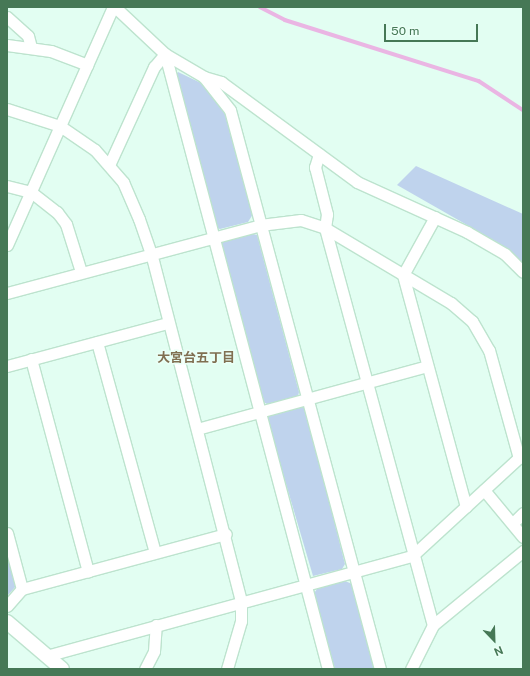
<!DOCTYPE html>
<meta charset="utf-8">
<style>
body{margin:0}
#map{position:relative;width:530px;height:676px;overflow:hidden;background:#e2fef2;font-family:"Public Sans","Noto Sans JP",sans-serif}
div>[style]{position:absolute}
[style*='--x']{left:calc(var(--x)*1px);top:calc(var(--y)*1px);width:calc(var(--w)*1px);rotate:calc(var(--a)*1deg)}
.green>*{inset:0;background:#bfd3ed}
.stream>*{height:3.5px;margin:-1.75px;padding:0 1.75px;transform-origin:1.75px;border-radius:1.75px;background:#eab5e3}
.roads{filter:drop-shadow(1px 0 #bde3ce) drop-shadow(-1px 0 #bde3ce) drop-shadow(0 1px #bde3ce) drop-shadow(0 -1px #bde3ce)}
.minor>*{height:11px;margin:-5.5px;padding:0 5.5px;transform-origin:5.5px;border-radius:5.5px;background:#fff}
.tertiary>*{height:14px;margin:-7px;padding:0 7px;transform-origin:7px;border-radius:7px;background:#fff}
span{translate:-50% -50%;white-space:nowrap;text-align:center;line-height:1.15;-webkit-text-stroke:3px #eafff6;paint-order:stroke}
.neighbourhood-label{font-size:13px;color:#806f51;font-weight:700}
.frame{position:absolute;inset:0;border:8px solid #467856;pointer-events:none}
.north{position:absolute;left:474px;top:620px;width:40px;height:40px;-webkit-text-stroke:3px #eafff6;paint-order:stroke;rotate:157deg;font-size:11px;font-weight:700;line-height:16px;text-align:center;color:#467856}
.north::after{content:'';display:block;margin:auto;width:14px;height:18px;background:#467856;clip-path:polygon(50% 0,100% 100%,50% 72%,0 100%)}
.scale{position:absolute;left:384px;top:24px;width:94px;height:18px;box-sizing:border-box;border:2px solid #467856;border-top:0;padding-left:5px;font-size:12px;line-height:14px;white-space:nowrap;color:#467856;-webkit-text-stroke:3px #eafff6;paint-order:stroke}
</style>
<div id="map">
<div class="green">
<i style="clip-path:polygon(178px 72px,201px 83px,222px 104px,253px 214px,248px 222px,220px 229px,214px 227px,174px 76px)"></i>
<i style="clip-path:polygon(416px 166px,523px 214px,523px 263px,502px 245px,397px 185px)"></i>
<i style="clip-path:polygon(250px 233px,257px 235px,299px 392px,298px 396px,267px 404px,262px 401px,220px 245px,222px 240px)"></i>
<i style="clip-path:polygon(298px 404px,305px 408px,345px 564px,342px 569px,313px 576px,267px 419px,270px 413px)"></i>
<i style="clip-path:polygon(7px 545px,18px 584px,7px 596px)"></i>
<i style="clip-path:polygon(345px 581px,352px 584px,375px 669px,335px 669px,314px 593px,318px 588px)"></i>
</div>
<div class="stream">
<i style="--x:260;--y:7;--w:28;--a:27"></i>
<i style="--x:285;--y:20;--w:203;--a:17.5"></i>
<i style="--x:479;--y:81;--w:53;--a:33.4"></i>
</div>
<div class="roads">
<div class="minor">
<i style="--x:115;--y:7;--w:69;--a:43.2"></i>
<i style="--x:165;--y:54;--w:45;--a:30.5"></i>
<i style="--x:204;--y:77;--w:18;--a:16"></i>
<i style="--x:221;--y:82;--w:169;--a:36.3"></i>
<i style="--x:357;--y:182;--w:121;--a:24.4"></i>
<i style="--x:467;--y:232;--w:44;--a:30.1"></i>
<i style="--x:505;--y:254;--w:25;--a:45"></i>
<i style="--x:7;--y:17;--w:28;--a:42"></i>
<i style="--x:28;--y:36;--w:11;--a:75"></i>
<i style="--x:7;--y:45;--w:44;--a:7.8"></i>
<i style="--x:51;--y:51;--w:39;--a:21"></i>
<i style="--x:165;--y:54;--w:636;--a:75.16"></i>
<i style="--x:204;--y:77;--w:42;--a:51.8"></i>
<i style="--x:230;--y:110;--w:579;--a:74.98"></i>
<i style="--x:7;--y:109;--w:56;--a:17.8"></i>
<i style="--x:60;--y:126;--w:42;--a:34.4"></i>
<i style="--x:95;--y:150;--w:43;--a:48.8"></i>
<i style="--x:123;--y:182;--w:40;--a:66.6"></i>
<i style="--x:139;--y:219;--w:36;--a:71"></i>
<i style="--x:151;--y:253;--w:360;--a:75.5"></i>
<i style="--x:241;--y:602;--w:19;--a:90"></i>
<i style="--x:241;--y:621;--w:50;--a:106.3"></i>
<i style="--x:319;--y:154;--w:14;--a:107"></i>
<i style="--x:315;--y:167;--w:49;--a:75.7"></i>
<i style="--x:327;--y:214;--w:14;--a:98"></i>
<i style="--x:325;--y:228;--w:411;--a:74.8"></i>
<i style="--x:110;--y:163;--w:106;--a:-65.4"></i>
<i style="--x:154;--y:67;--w:17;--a:-50"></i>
<i style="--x:7;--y:186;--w:25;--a:14"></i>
<i style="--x:31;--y:192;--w:33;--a:38"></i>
<i style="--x:57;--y:212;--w:15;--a:53"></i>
<i style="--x:66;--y:224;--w:50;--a:72.6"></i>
<i style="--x:435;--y:217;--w:66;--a:118.9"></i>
<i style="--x:403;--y:275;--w:240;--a:74.8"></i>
<i style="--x:7;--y:245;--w:261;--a:-66"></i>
<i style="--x:7;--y:293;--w:262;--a:-15"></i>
<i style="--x:260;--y:225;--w:41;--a:-7"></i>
<i style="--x:301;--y:220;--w:25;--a:18"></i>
<i style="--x:325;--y:228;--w:147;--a:30.8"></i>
<i style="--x:451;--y:303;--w:28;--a:41"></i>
<i style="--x:472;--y:321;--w:34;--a:60"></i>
<i style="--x:489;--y:350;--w:112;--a:74.5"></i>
<i style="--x:97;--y:342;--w:218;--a:74.6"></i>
<i style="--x:31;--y:359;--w:220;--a:75"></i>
<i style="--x:7;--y:366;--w:167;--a:-15"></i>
<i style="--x:197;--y:429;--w:238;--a:-15.3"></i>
<i style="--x:484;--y:490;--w:61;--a:50.3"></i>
<i style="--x:513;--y:523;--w:14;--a:-45"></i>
<i style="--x:7;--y:533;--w:58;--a:75"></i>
<i style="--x:7;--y:606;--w:23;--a:-49"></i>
<i style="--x:22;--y:589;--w:211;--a:-15.1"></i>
<i style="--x:46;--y:656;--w:379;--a:-15.3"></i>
<i style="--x:412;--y:556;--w:151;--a:-42.6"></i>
<i style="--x:145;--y:669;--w:20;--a:-63"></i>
<i style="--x:154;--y:651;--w:26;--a:-86"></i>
<i style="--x:411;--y:669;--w:49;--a:-63.4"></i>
<i style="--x:433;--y:625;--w:117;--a:-39.4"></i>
</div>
<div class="tertiary">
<i style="--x:7;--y:622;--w:72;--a:40.5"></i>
</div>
</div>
<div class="neighbourhood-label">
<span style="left:196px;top:358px">大宮台五丁目</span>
</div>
<div class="frame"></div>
<div class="north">N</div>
<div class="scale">50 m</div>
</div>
